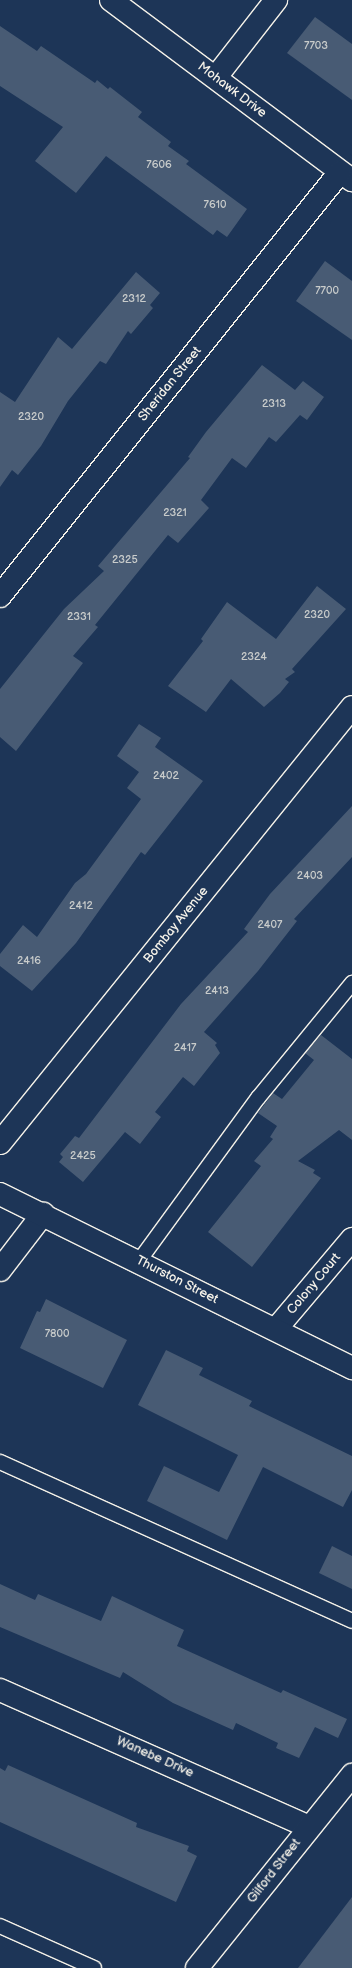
<!DOCTYPE html>
<style>
body{margin:0}
#map{position:relative;width:352px;height:1968px;overflow:hidden;background:#1d3557;font-family:"Balsamiq Sans",sans-serif}
div>[style]{position:absolute}
[style*='--x']{left:calc(var(--x)*1px);top:calc(var(--y)*1px);width:calc(var(--w)*1px);rotate:calc(var(--a)*1deg)}
.building>*{inset:0;background:#485b74}
.roads{filter:drop-shadow(1px 0 #f4f1e8) drop-shadow(-1px 0 #f4f1e8) drop-shadow(0 1px #f4f1e8) drop-shadow(0 -1px #f4f1e8)}
.lane>*{height:14px;margin:-7px;padding:0 7px;transform-origin:7px;border-radius:7px;background:#1d3557}
.street>*{height:22px;margin:-11px;padding:0 11px;transform-origin:11px;border-radius:11px;background:#1d3557}
.secondary>*{height:22px;margin:-11px;padding:0 11px;transform-origin:11px;border-radius:11px;background:#1d3557}
span{translate:-50% -50%;white-space:nowrap;text-align:center;line-height:1.15;-webkit-text-stroke:3.5px #1d3557;paint-order:stroke}
.number-label{font-size:11px;color:#c9cccb}
.number-label span{-webkit-text-stroke-width:0}
.street-label{font-size:13px;color:#f4f1e8}
</style>
<div id="map">
<div class="building">
<i style="clip-path:polygon(315px 17px,352px 44px,352px 100px,287px 53px)"></i>
<i style="clip-path:polygon(0 26px,37px 51px,41px 46px,95px 83px,97px 80px,108px 89px,110px 87px,142px 112px,138px 117px,171px 142px,168px 146px,189px 161px,186px 164px,247px 209px,227px 237px,217px 230px,213px 235px,106px 156px,76px 193px,35px 161px,63px 127px,0 86px)"></i>
<i style="clip-path:polygon(325px 261px,352px 281px,352px 340px,296px 301px)"></i>
<i style="clip-path:polygon(136px 272px,160px 293px,150px 305px,153px 308px,131px 334px,128px 331px,106px 364px,100px 361px,68px 401px,41px 446px,18px 475px,12px 470px,0 487px,0 392px,15px 402px,58px 337px,72px 349px)"></i>
<i style="clip-path:polygon(262px 365px,295px 390px,303px 381px,324px 397px,307px 420px,300px 415px,276px 442px,269px 437px,246px 468px,232px 458px,201px 500px,209px 508px,178px 543px,168px 535px,95px 625px,98px 627px,73px 656px,83px 663px,16px 751px,0 737px,0 689px,64px 609px,104px 571px,98px 566px,190px 458px,188px 457px,206px 432px)"></i>
<i style="clip-path:polygon(317px 586px,346px 609px,292px 669px,295px 672px,285px 679px,289px 682px,280px 693px,264px 707px,231px 679px,206px 712px,168px 686px,203px 641px,201px 639px,227px 602px,276px 639px)"></i>
<i style="clip-path:polygon(139px 724px,161px 738px,155px 747px,203px 781px,145px 855px,141px 852px,76px 943px,32px 991px,0 966px,0 954px,23px 925px,37px 937px,75px 883px,86px 874px,141px 799px,127px 788px,139px 772px,117px 756px)"></i>
<i style="clip-path:polygon(352px 806px,352px 857px,294px 919px,297px 921px,258px 971px,204px 1032px,217px 1043px,215px 1045px,220px 1053px,194px 1086px,183px 1077px,155px 1112px,161px 1117px,140px 1144px,125px 1132px,83px 1182px,59px 1162px,63px 1157px,60px 1154px,75px 1136px,79px 1138px,181px 1004px,248px 932px,244px 929px,270px 894px)"></i>
<i style="clip-path:polygon(321px 1035px,352px 1059px,352px 1140px,339px 1130px,298px 1161px,315px 1170px,313px 1173px,321px 1178px,252px 1267px,208px 1232px,261px 1166px,254px 1161px,273px 1139px,270px 1137px,277px 1126px,258px 1113px,273px 1093px,282px 1099px,314px 1060px,305px 1053px)"></i>
<i style="clip-path:polygon(46px 1299px,127px 1340px,103px 1388px,20px 1348px,37px 1311px,40px 1312px)"></i>
<i style="clip-path:polygon(166px 1350px,203px 1368px,199px 1375px,252px 1401px,249px 1406px,352px 1456px,352px 1490px,343px 1507px,263px 1467px,227px 1540px,147px 1501px,164px 1466px,219px 1492px,238px 1455px,138px 1405px)"></i>
<i style="clip-path:polygon(332px 1546px,352px 1556px,352px 1589px,319px 1573px)"></i>
<i style="clip-path:polygon(0 1584px,35px 1600px,38px 1594px,101px 1621px,112px 1596px,184px 1630px,177px 1646px,281px 1693px,283px 1690px,347px 1719px,338px 1738px,315px 1727px,299px 1758px,276px 1748px,278px 1743px,236px 1723px,233px 1730px,173px 1703px,123px 1672px,120px 1678px,0 1627px)"></i>
<i style="clip-path:polygon(8px 1765px,137px 1823px,136px 1827px,189px 1846px,187px 1851px,197px 1856px,176px 1902px,0 1822px,0 1768px,5px 1771px)"></i>
<i style="clip-path:polygon(352px 1897px,352px 1968px,298px 1968px)"></i>
</div>
<div class="roads">
<div class="lane">
<i style="--x:139;--y:1261;--w:202;--a:-53.9"></i>
<i style="--x:258;--y:1098;--w:149;--a:-50.7"></i>
<i style="--x:0;--y:1462;--w:386;--a:24.3"></i>
<i style="--x:0;--y:1926;--w:103;--a:24.1"></i>
</div>
<div class="street">
<i style="--x:111;--y:0;--w:301;--a:36.8"></i>
<i style="--x:216;--y:77;--w:98;--a:-52.1"></i>
<i style="--x:0;--y:596;--w:543;--a:-51.27"></i>
<i style="--x:0;--y:1143;--w:560;--a:-51.08"></i>
<i style="--x:0;--y:1270;--w:71;--a:-52.5"></i>
<i style="--x:276;--y:1329;--w:118;--a:-49.8"></i>
<i style="--x:0;--y:1690;--w:338;--a:23.9"></i>
</div>
<div class="secondary">
<i style="--x:0;--y:1194;--w:393;--a:26.3"></i>
<i style="--x:197;--y:1968;--w:248;--a:-51.2"></i>
</div>
</div>
<div class="number-label">
<span style="left:316px;top:46px">7703</span>
<span style="left:159px;top:165px">7606</span>
<span style="left:215px;top:205px">7610</span>
<span style="left:327px;top:291px">7700</span>
<span style="left:134px;top:299px">2312</span>
<span style="left:274px;top:404px">2313</span>
<span style="left:31px;top:417px">2320</span>
<span style="left:175px;top:513px">2321</span>
<span style="left:125px;top:560px">2325</span>
<span style="left:317px;top:615px">2320</span>
<span style="left:79px;top:617px">2331</span>
<span style="left:254px;top:657px">2324</span>
<span style="left:166px;top:776px">2402</span>
<span style="left:310px;top:876px">2403</span>
<span style="left:81px;top:906px">2412</span>
<span style="left:270px;top:925px">2407</span>
<span style="left:29px;top:961px">2416</span>
<span style="left:217px;top:991px">2413</span>
<span style="left:185px;top:1048px">2417</span>
<span style="left:83px;top:1156px">2425</span>
<span style="left:57px;top:1334px">7800</span>
</div>
<div class="street-label">
<span style="left:232px;top:90px;rotate:37deg">Mohawk Drive</span>
<span style="left:170px;top:384px;rotate:-51deg">Sheridan Street</span>
<span style="left:176px;top:925px;rotate:-51deg">Bombay Avenue</span>
<span style="left:177px;top:1280px;rotate:27deg">Thurston Street</span>
<span style="left:314px;top:1284px;rotate:-50deg">Colony Court</span>
<span style="left:155px;top:1757px;rotate:24deg">Wanebe Drive</span>
<span style="left:274px;top:1871px;rotate:-52deg">Gilford Street</span>
</div>
</div>
